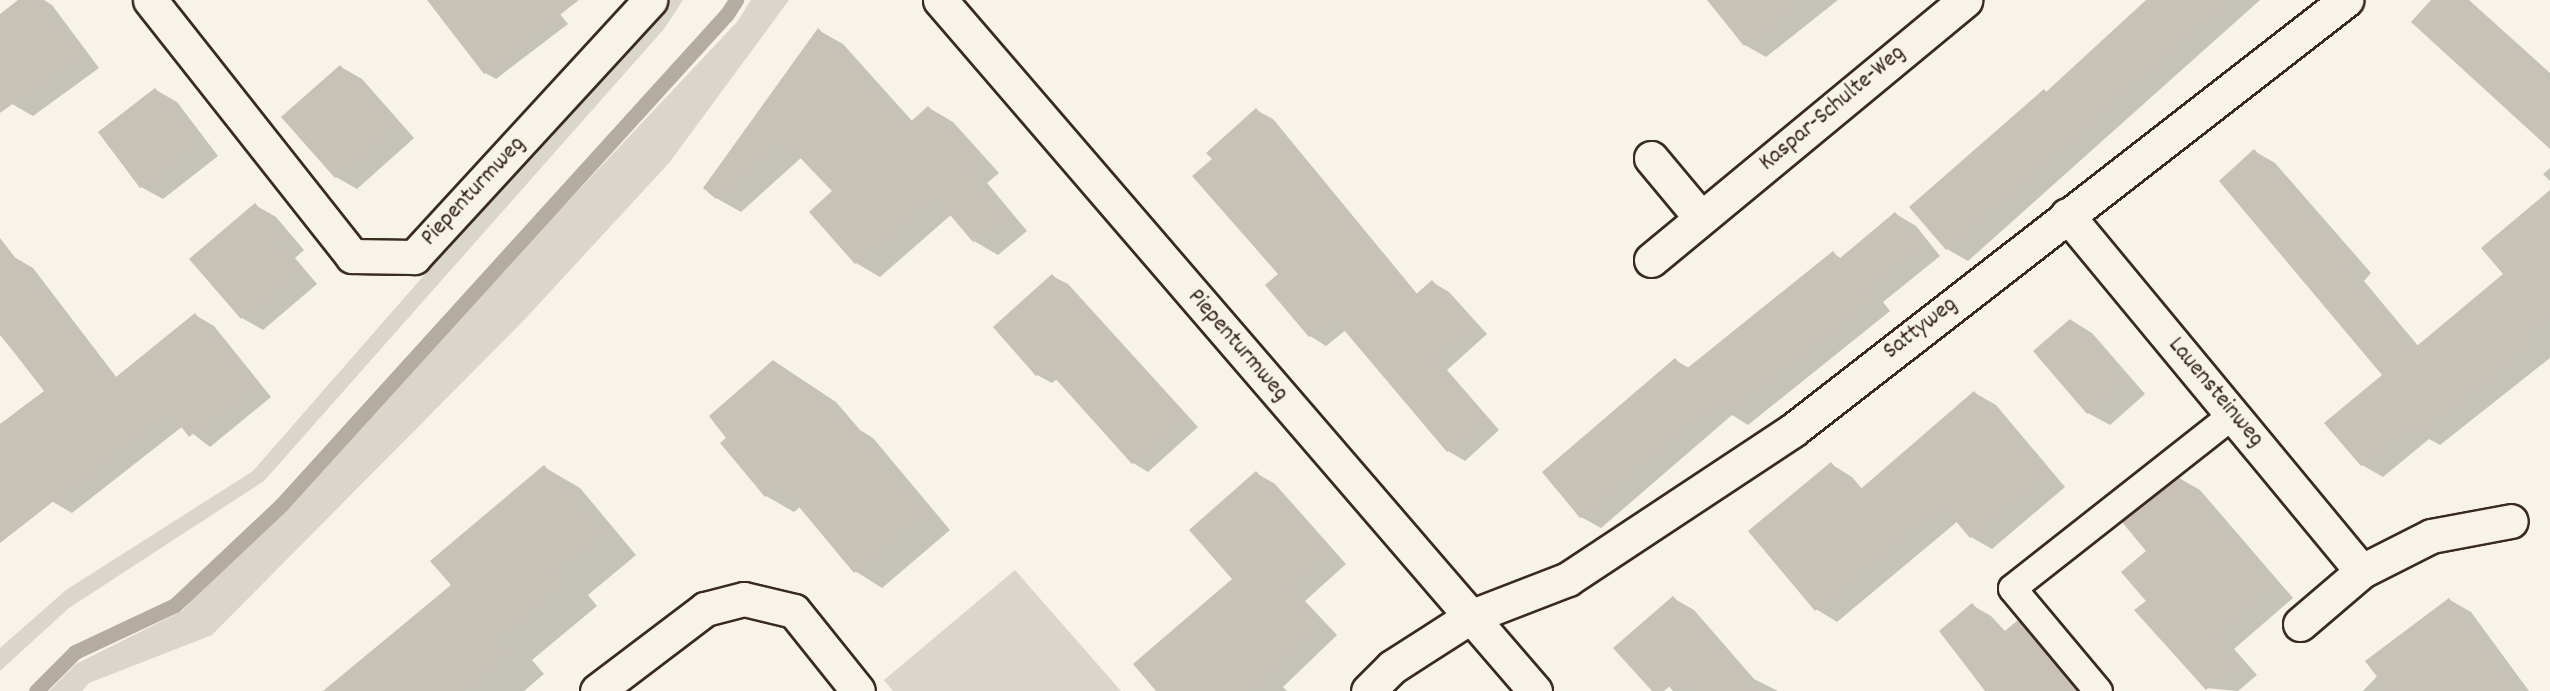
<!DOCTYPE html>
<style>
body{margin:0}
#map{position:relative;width:2550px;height:691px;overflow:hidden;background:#f7f3e8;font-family:Dekko,sans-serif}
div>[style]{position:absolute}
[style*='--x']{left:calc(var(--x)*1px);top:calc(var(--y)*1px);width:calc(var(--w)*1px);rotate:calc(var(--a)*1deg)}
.green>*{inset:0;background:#dbd6cb}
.shadow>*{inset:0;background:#0003}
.stream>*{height:15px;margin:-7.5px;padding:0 7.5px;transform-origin:7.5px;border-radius:7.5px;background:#b4aca0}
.building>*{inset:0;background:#c8c1b6}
.roads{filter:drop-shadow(2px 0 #3b2a1e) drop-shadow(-2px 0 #3b2a1e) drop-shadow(0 2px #3b2a1e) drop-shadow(0 -2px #3b2a1e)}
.lane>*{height:27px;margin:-13.5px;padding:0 13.5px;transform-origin:13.5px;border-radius:13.5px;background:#f7f3e8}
.street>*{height:33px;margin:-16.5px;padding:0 16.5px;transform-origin:16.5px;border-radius:16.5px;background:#f7f3e8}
span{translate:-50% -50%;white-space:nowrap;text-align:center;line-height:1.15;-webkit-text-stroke:4.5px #f7f3e8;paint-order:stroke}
.street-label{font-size:24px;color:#3b2a1e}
</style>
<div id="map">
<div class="green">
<i style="clip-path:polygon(670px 0,683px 0,664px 29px,264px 481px,69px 608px,0 671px,0 648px,66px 590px,253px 471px,426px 273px,654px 23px)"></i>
<i style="clip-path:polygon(751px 0,789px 0,669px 163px,526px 318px,212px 635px,89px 683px,82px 691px,49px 691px,76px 664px,182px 611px,737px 22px)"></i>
<i style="clip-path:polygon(1015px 570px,1121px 691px,893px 691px,884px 680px)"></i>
</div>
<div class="shadow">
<i style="clip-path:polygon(21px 0,44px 0,52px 5px,99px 68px,33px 116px,12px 104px,0 88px,0 15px)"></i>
<i style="clip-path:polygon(429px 0,549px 0,568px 24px,496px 79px,485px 73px)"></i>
<i style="clip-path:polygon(1709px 0,1838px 0,1766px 57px,1745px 45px)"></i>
<i style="clip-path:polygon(2149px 0,2260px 0,1968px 261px,1947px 249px,2044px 91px,2047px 93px)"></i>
<i style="clip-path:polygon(2433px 0,2469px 0,2550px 73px,2550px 147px)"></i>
<i style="clip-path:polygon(818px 30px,843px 44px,913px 122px,929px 108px,953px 122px,999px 173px,987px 183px,1027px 231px,998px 255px,974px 241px,952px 214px,880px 277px,856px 263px,835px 191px,802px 157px,741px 212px,716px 198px)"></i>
<i style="clip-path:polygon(341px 67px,362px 79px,414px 138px,357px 189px,336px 177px)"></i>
<i style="clip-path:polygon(156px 90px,177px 102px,218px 156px,163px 199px,141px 187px)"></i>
<i style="clip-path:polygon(1256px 110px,1273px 119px,1418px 295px,1432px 282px,1449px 292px,1487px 334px,1447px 370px,1499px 430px,1465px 461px,1448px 451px,1346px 330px,1326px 346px,1310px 336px,1280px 275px,1214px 159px)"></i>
<i style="clip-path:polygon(2254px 151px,2275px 163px,2371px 273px,2364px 281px,2419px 347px,2505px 275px,2550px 192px,2550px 358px,2440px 445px,2429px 439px,2383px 477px,2362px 465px,2384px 375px)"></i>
<i style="clip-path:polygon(2550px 168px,2550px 181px,2543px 174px)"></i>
<i style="clip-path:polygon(255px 205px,276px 217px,304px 250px,295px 258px,317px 284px,263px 330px,242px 318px)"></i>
<i style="clip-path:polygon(1896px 214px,1916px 226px,1940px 256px,1883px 302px,1890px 311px,1748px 425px,1732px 415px,1601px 528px,1581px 517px,1675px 360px,1689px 368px,1833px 253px,1842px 259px)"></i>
<i style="clip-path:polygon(14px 257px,33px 268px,117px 378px,195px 315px,214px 326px,271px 397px,210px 447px,183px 426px,72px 513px,53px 502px,0 434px,0 426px,46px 391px,0 335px,0 269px)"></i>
<i style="clip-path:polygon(1052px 276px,1068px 284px,1198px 427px,1148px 472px,1133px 463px,1057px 379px,1052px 383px,1037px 375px)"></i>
<i style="clip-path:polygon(2071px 320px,2092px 333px,2145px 394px,2110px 425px,2088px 413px)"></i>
<i style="clip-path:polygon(774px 361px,836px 402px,860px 430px,873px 438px,950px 530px,882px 588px,855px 571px,800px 507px,794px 512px,766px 496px,728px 438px)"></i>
<i style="clip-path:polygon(1975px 393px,1996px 405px,2065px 487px,1992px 549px,1971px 537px,1958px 521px,1837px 622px,1816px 609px,1831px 464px,1852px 477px,1863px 490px)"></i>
<i style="clip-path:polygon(544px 467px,580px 488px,636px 555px,588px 595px,597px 606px,532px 660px,544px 674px,524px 691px,325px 691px,453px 586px)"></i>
<i style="clip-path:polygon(1256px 473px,1275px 484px,1346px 564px,1305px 601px,1337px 635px,1283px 687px,1287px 691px,1158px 691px,1234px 579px)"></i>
<i style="clip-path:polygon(2179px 478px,2200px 490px,2293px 598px,2234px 649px,2257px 675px,2238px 691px,2206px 688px,2148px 601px,2148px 551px)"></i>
<i style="clip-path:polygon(1673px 598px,1694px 610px,1754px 679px,1778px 691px,1673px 691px,1627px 638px)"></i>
<i style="clip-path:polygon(2450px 600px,2471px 612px,2529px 691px,2363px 691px)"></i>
<i style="clip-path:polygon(1972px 605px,1991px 616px,2006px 632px,2018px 622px,2037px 632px,2087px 691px,1989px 691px)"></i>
</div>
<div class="stream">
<i style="--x:36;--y:691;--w:55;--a:-45"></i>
<i style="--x:75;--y:652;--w:110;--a:-25.2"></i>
<i style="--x:175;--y:605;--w:147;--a:-43.3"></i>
<i style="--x:282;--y:504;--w:662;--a:-47.76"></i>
<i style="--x:727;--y:14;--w:17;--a:-57"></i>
</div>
<div class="building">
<i style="clip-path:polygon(18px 0,38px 0,79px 56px,0 113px,0 14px)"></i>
<i style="clip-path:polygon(427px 0,579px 0,484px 74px)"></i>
<i style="clip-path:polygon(1707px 0,1802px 0,1744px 46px)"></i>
<i style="clip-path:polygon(2146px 0,2228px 0,1946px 250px,1909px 207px,2044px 89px,2046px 92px)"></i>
<i style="clip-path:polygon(2431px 0,2464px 0,2550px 79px,2550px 149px,2411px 22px)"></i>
<i style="clip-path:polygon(818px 28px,906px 126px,928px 106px,975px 158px,963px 169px,1004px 217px,973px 242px,933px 195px,855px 264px,809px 212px,832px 191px,782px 139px,716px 199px,703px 188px)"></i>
<i style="clip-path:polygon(340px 65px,394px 125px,335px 178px,281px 117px)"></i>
<i style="clip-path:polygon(155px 88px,198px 143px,140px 188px,98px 132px)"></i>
<i style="clip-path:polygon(1256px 108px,1413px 297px,1432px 280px,1471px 324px,1431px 360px,1483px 420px,1447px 452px,1333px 317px,1309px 337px,1265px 285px,1278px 274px,1192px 176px,1212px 159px,1206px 153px)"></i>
<i style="clip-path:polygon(2254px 149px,2351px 261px,2343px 268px,2412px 350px,2503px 274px,2481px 248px,2550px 190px,2550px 315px,2528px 333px,2535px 342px,2417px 434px,2410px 425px,2361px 466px,2324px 423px,2382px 375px,2219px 181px)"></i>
<i style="clip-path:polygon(255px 203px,284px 237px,275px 245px,297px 272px,241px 319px,189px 259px)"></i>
<i style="clip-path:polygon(1895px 212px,1921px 244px,1864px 290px,1871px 299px,1727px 414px,1716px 400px,1580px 518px,1542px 472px,1675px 358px,1685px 370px,1833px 251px,1839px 259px)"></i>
<i style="clip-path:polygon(0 238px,111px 381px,195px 313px,253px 386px,189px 437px,169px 411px,0 543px,0 424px,44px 391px,0 334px)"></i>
<i style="clip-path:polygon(1052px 274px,1183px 417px,1132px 464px,1045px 367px,1036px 376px,993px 327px)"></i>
<i style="clip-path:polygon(2070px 319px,2124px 381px,2087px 414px,2033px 351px)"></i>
<i style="clip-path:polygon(773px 360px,800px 391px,807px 384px,841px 423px,845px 420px,923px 513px,854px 573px,780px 484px,765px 497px,720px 443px,726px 438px,709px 416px)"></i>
<i style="clip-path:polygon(1974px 391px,2045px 474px,1970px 538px,1942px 505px,1815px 611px,1748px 531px,1831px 462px,1856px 493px)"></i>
<i style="clip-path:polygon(544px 465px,601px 534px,553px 573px,562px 585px,497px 639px,509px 653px,464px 691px,323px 691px,451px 585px,430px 561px)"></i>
<i style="clip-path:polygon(1256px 471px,1328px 553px,1287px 589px,1318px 623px,1249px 691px,1156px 691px,1133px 664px,1232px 579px,1189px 530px)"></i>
<i style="clip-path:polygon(2179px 477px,2273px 586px,2214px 636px,2237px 662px,2206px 690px,2134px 610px,2146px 601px,2121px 572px,2146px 551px,2122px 522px)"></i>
<i style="clip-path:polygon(1673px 596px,1755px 691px,1692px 691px,1680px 677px,1664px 691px,1652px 691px,1613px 648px)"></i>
<i style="clip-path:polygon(2449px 598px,2518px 691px,2388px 691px,2365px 661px)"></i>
<i style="clip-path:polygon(1972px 603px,2000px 635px,2018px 620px,2077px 691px,1985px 691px,1939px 631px)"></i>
</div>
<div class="roads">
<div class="lane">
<i style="--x:2098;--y:691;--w:134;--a:-129.9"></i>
<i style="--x:2012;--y:588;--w:281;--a:-38.2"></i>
</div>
<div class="street">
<i style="--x:150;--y:0;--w:326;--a:51.7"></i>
<i style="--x:352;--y:256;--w:62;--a:0.9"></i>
<i style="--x:414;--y:257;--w:349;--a:-47.4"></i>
<i style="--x:940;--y:0;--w:912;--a:49.27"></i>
<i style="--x:1651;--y:158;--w:78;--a:50.2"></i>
<i style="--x:2067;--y:215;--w:462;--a:50.4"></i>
<i style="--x:2362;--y:571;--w:77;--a:-26.9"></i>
<i style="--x:2431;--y:536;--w:81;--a:-10.6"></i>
<i style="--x:1651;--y:260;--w:408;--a:-39.6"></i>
<i style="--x:2300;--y:624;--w:82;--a:-40.5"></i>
<i style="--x:597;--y:691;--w:136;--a:-37.2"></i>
<i style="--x:705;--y:609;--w:40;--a:-14.4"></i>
<i style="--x:744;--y:599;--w:51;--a:13.5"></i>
<i style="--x:794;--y:611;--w:102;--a:51.3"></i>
<i style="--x:1368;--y:691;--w:34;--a:-45"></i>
<i style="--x:1392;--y:667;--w:93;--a:-32.7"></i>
<i style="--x:1470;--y:617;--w:105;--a:-21.2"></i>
<i style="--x:1568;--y:579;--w:270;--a:-33.5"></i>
<i style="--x:1793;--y:430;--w:701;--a:-37.87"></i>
</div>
</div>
<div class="street-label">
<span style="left:1833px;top:109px;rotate:-40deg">Kaspar-Schulte-Weg</span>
<span style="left:474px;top:192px;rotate:-47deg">Piepenturmweg</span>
<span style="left:1921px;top:329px;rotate:-38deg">Sattyweg</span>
<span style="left:1237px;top:346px;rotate:49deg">Piepenturmweg</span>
<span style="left:2215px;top:393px;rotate:50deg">Lauensteinweg</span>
</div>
</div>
